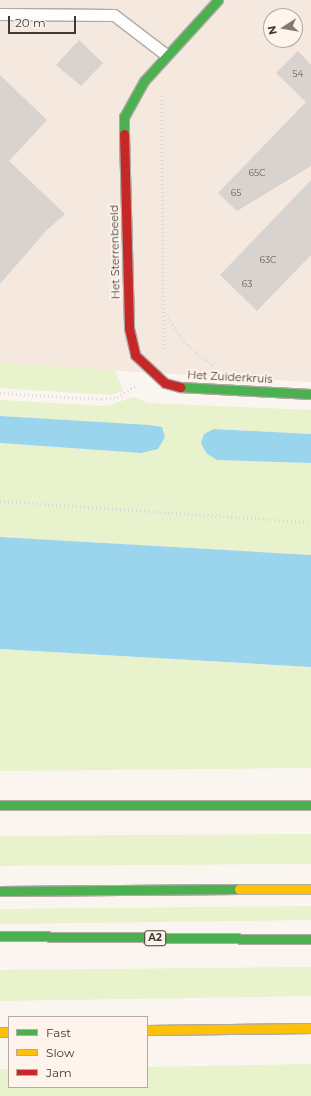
<!DOCTYPE html>
<style>
body{margin:0}
#map{position:relative;width:311px;height:1096px;overflow:hidden;background:#fbf5f0;font-family:Montserrat,sans-serif}
div>[style]{position:absolute}
[style*='--x']{left:calc(var(--x)*1px);top:calc(var(--y)*1px);width:calc(var(--w)*1px);rotate:calc(var(--a)*1deg)}
.built>*{inset:0;background:#f5e8de}
.green>*{inset:0;background:#e8f2cc}
.water>*{inset:0;background:#9ad4ed}
.building>*{inset:0;background:#d9d3cf}
.path>*{height:2.5px;margin-top:-1.25px;transform-origin:0;background:repeating-linear-gradient(90deg,#dcdad8 0 1px,transparent 0 4px)}
.roads{filter:drop-shadow(1px 0 #afaaa6) drop-shadow(-1px 0 #afaaa6) drop-shadow(0 1px #afaaa6) drop-shadow(0 -1px #afaaa6)}
.lane>*{height:11px;margin:-5.5px;padding:0 5.5px;transform-origin:5.5px;border-radius:5.5px;background:#fefefd}
.fast>*{height:9px;margin:-4.5px;padding:0 4.5px;transform-origin:4.5px;border-radius:4.5px;background:#4caf50}
.slow>*{height:9px;margin:-4.5px;padding:0 4.5px;transform-origin:4.5px;border-radius:4.5px;background:#ffc107}
.jam>*{height:9px;margin:-4.5px;padding:0 4.5px;transform-origin:4.5px;border-radius:4.5px;background:#c62828}
span{translate:-50% -50%;white-space:nowrap;text-align:center;line-height:1.15;-webkit-text-stroke:3.5px #fff4ec;paint-order:stroke}
.number-label{font-size:9px;color:#66605c}
.number-label span{-webkit-text-stroke-width:0}
.shield-label span{padding:1px 3px;background:#fff4ec;border:1px solid;border-radius:3px;-webkit-text-stroke-width:0}
.shield-label{font-size:10px;color:#3f3a36;font-weight:700}
.street-label{font-size:11px;color:#3f3a36}
.legend{position:absolute;left:8px;top:1016px;width:140px;height:72px;box-sizing:border-box;background:#fff4ec;border:1px solid #b2aaa3;margin:0;padding:5px 7px;list-style:none;font-size:12px;color:#3f3a36}
.legend li{display:flex;align-items:center;gap:8px;height:20px}
.legend b{width:20px;border:1px solid #b2aaa3}
.north{position:absolute;left:263px;top:8px;width:40px;height:40px;box-sizing:border-box;background:#fff4ec;border:1px solid #b2aaa3;border-radius:50%;rotate:258deg;font-size:11px;font-weight:700;line-height:16px;text-align:center;color:#3f3a36}
.north::after{content:'';display:block;margin:auto;width:14px;height:18px;background:#817b77;clip-path:polygon(50% 0,100% 100%,50% 72%,0 100%)}
.scale{position:absolute;left:8px;top:16px;width:68px;height:18px;box-sizing:border-box;border:2px solid #3f3a36;border-top:0;padding-left:5px;font-size:12px;line-height:14px;white-space:nowrap;color:#3f3a36;-webkit-text-stroke:3px #fff4ec;paint-order:stroke}
</style>
<div id="map">
<div class="built">
<i style="clip-path:polygon(evenodd,0 0,311px 0,311px 382px,0 364px,0 0,271px 16px,295px 16px,295px 40px,271px 40px,271px 16px)"></i>
</div>
<div class="green">
<i style="clip-path:polygon(0 363px,115px 370px,123px 391px,111px 395px,0 388px)"></i>
<i style="clip-path:polygon(133px 397px,148px 403px,311px 410px,311px 434px,214px 429px,217px 460px,311px 463px,311px 555px,0 537px,0 443px,141px 453px,162px 427px,0 416px,0 400px,107px 406px)"></i>
<i style="clip-path:polygon(0 649px,311px 667px,311px 768px,0 771px)"></i>
<i style="clip-path:polygon(311px 834px,311px 864px,0 866px,0 836px)"></i>
<i style="clip-path:polygon(311px 906px,311px 920px,0 924px,0 909px)"></i>
<i style="clip-path:polygon(311px 967px,311px 996px,0 1001px,0 970px)"></i>
<i style="clip-path:polygon(311px 1064px,311px 1096px,0 1096px,0 1069px,9px 1069px,9px 1087px,147px 1087px,147px 1067px)"></i>
</div>
<div class="water">
<i style="clip-path:polygon(0 416px,149px 425px,162px 427px,165px 437px,158px 449px,141px 453px,0 443px)"></i>
<i style="clip-path:polygon(214px 429px,311px 434px,311px 463px,217px 460px,206px 453px,201px 443px,204px 434px)"></i>
<i style="clip-path:polygon(0 537px,311px 555px,311px 667px,0 649px)"></i>
</div>
<div class="building">
<i style="clip-path:polygon(79px 40px,103px 63px,81px 86px,56px 65px)"></i>
<i style="clip-path:polygon(298px 51px,311px 65px,311px 166px,237px 211px,218px 193px,306px 102px,276px 73px)"></i>
<i style="clip-path:polygon(0 75px,47px 120px,9px 161px,65px 214px,46px 231px,0 284px)"></i>
<i style="clip-path:polygon(311px 180px,311px 255px,257px 311px,220px 275px)"></i>
</div>
<div class="path">
<i style="--x:162;--y:96;--w:256;--a:89.6"></i>
<i style="--x:166;--y:314;--w:33;--a:57"></i>
<i style="--x:184;--y:342;--w:40;--a:39"></i>
<i style="--x:0;--y:393;--w:102;--a:3.4"></i>
<i style="--x:102;--y:399;--w:15;--a:-8"></i>
<i style="--x:117;--y:397;--w:21;--a:-31"></i>
<i style="--x:0;--y:501;--w:312;--a:3.9"></i>
</div>
<div class="roads">
<div class="lane">
<i style="--x:0;--y:14;--w:114;--a:0.5"></i>
<i style="--x:114;--y:15;--w:64;--a:37.4"></i>
</div>
<div class="fast">
<i style="--x:124;--y:134;--w:17;--a:-90"></i>
<i style="--x:124;--y:117;--w:41;--a:-60.9"></i>
<i style="--x:144;--y:81;--w:110;--a:-47.6"></i>
<i style="--x:180;--y:387;--w:131;--a:3.1"></i>
<i style="--x:0;--y:805;--w:311;--a:0"></i>
<i style="--x:0;--y:891;--w:239;--a:-0.5"></i>
<i style="--x:0;--y:936;--w:311;--a:0.6"></i>
</div>
<div class="slow">
<i style="--x:239;--y:889;--w:72;--a:0"></i>
<i style="--x:147;--y:1030;--w:164;--a:-0.7"></i>
<i style="--x:0;--y:1032;--w:9;--a:0"></i>
</div>
<div class="jam">
<i style="--x:124;--y:134;--w:194;--a:88.5"></i>
<i style="--x:129;--y:328;--w:28;--a:77"></i>
<i style="--x:135;--y:355;--w:41;--a:43"></i>
<i style="--x:165;--y:383;--w:16;--a:15"></i>
</div>
</div>
<div class="number-label">
<span style="left:298px;top:74px">54</span>
<span style="left:257px;top:173px">65C</span>
<span style="left:236px;top:193px">65</span>
<span style="left:268px;top:260px">63C</span>
<span style="left:247px;top:284px">63</span>
</div>
<div class="shield-label">
<span style="left:155px;top:938px">A2</span>
</div>
<div class="street-label">
<span style="left:115px;top:252px;rotate:-91deg">Het Sterrenbeeld</span>
<span style="left:230px;top:377px;rotate:3deg">Het Zuiderkruis</span>
</div>
<ul class="legend">
<li><b style="height:5px;background:#4caf50"></b>Fast</li>
<li><b style="height:5px;background:#ffc107"></b>Slow</li>
<li><b style="height:5px;background:#c62828"></b>Jam</li>
</ul>
<div class="north">N</div>
<div class="scale">20 m</div>
</div>
